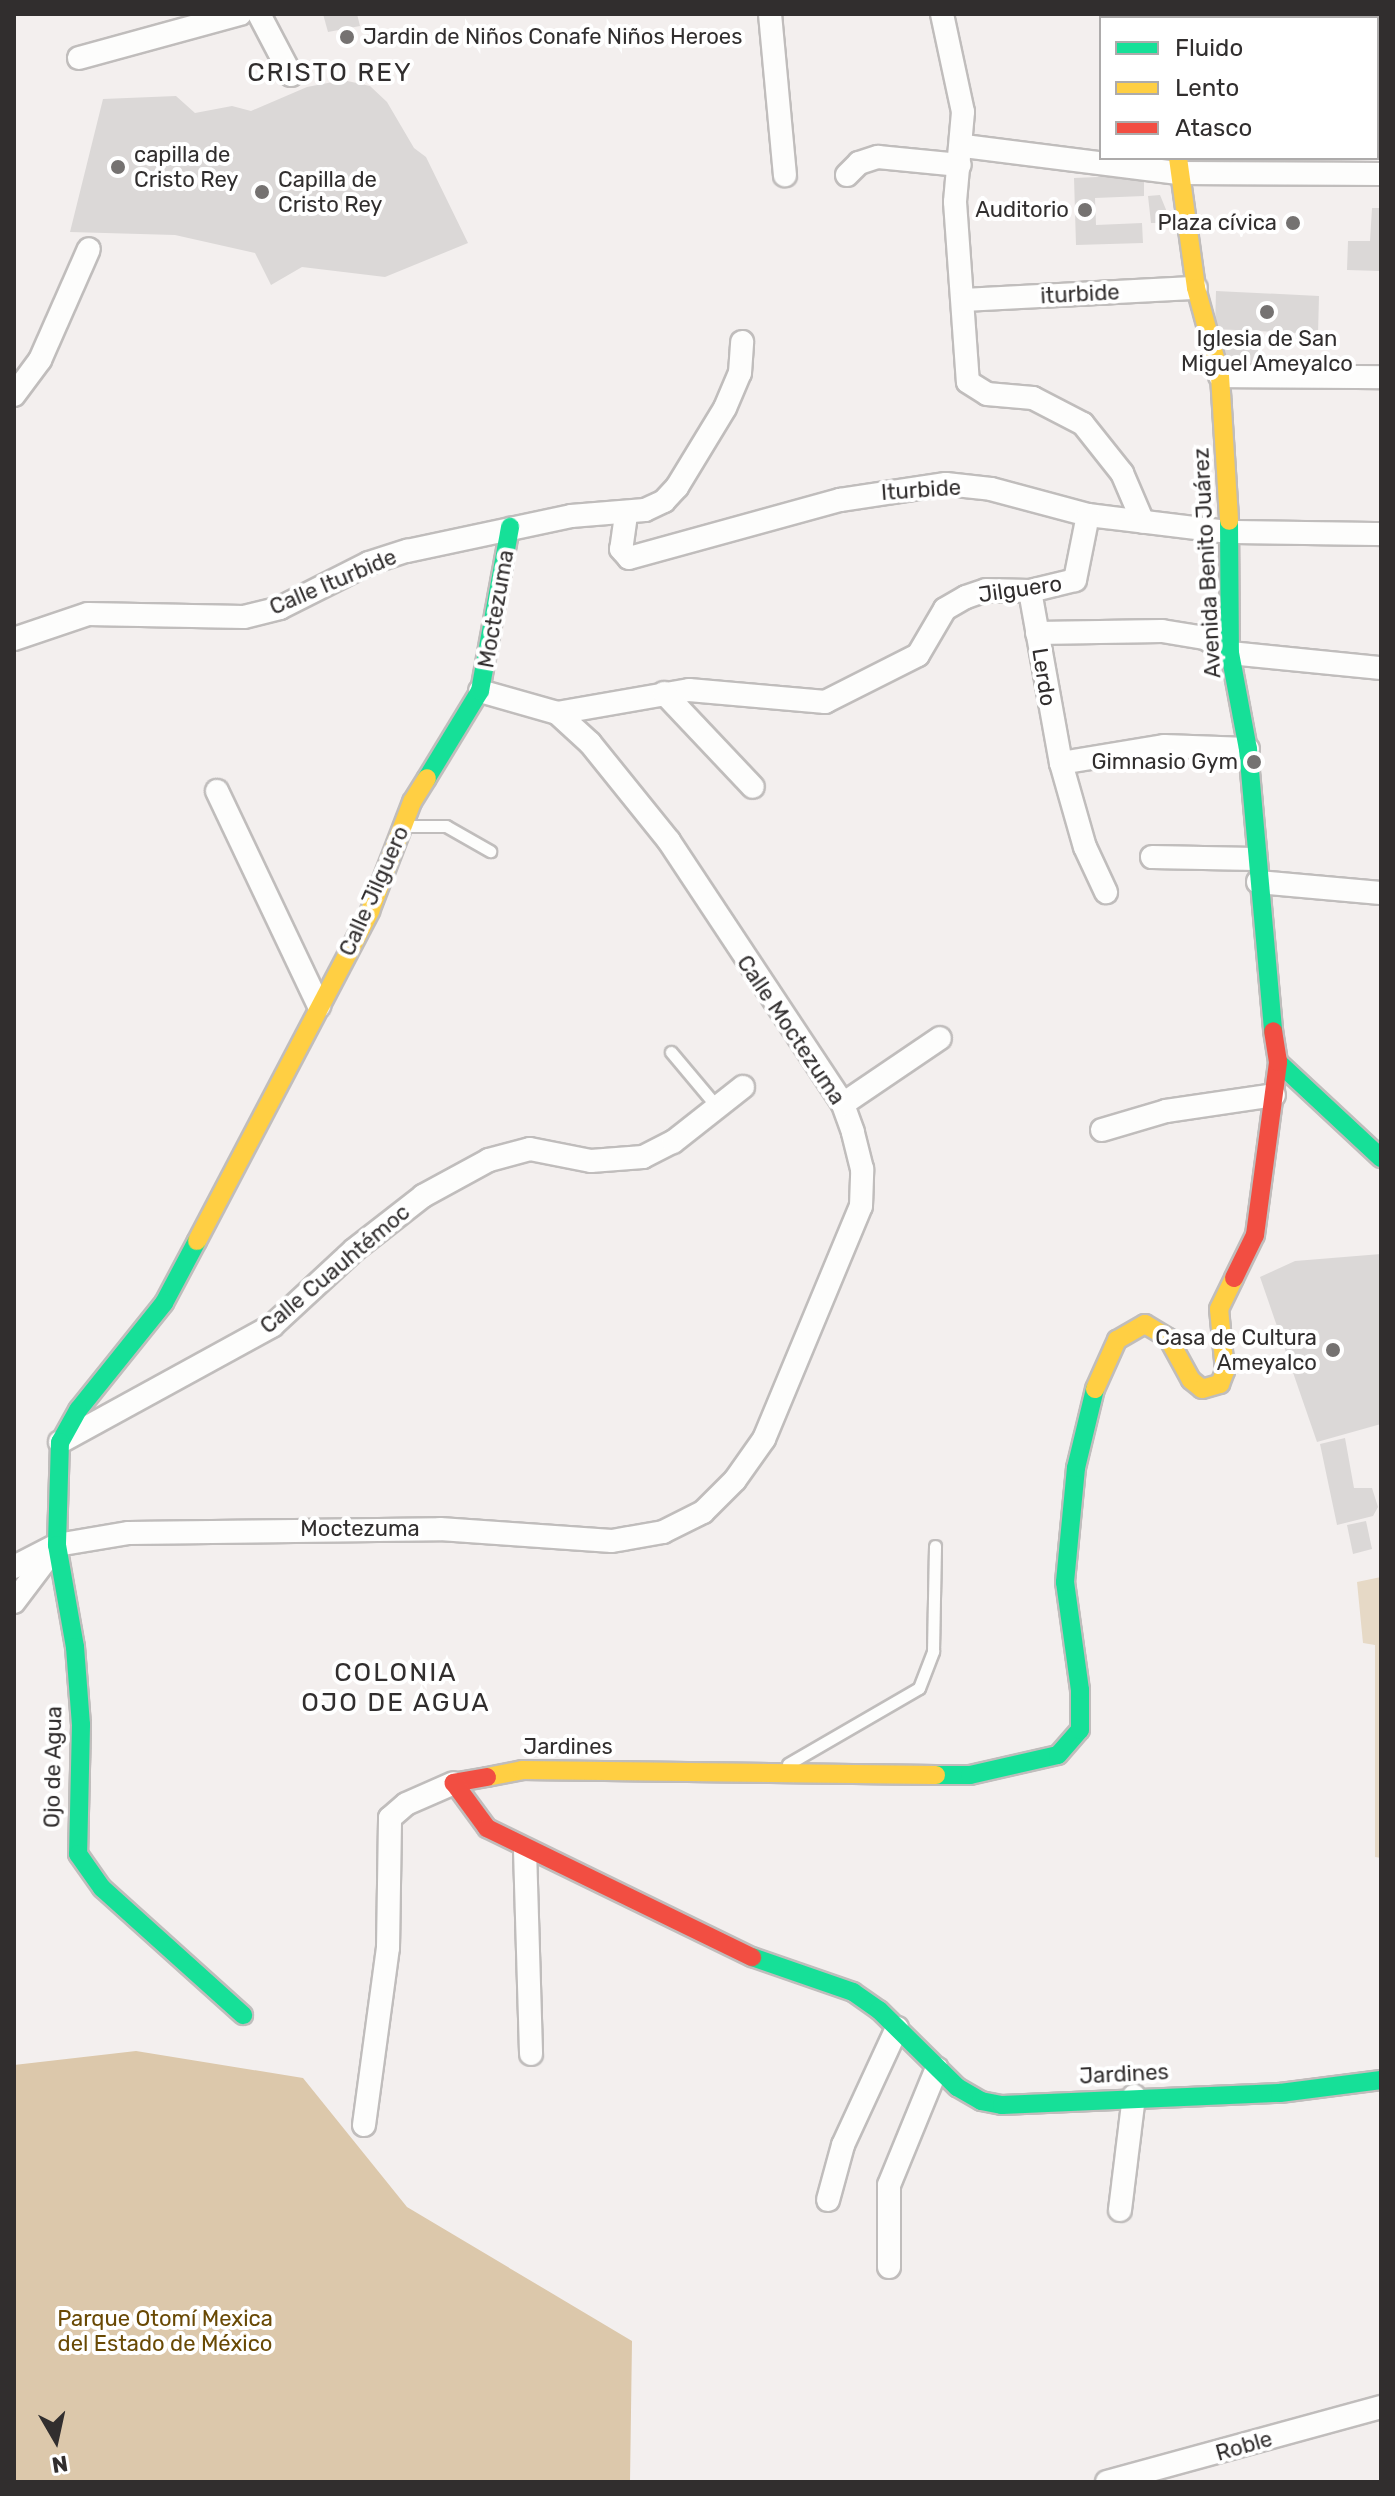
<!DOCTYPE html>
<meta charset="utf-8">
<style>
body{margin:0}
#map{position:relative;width:1395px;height:2496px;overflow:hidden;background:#f3efee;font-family:Rubik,sans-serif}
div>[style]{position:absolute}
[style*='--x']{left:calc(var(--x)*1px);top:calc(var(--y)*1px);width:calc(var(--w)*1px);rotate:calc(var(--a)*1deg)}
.green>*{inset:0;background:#e6d9c6}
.forest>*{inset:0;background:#dcc8ab}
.building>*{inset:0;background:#dbd8d7}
.roads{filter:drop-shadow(2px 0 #c0bdbc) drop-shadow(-2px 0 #c0bdbc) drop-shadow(0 2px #c0bdbc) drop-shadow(0 -2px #c0bdbc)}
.lane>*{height:11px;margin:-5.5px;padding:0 5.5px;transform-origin:5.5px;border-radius:5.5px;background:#fdfdfc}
.street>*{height:22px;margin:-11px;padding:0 11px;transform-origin:11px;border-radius:11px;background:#fdfdfc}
.fast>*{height:18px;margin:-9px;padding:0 9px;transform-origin:9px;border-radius:9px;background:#16e098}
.slow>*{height:18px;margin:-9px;padding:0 9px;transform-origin:9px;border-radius:9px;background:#ffcf43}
.jam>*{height:18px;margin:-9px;padding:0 9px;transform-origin:9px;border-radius:9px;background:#f24e42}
.dots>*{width:22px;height:22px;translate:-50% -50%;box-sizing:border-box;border:4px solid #fff;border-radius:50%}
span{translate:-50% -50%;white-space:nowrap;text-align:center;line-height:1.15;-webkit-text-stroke:8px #fff;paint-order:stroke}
.poi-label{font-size:22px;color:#312e2e}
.left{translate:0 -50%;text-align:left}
.right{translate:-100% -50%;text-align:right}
.street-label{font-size:22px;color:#312e2e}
.park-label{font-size:22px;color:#694904}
.quarter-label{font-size:26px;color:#312e2e;letter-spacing:2px}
.frame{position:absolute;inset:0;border:16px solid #312e2e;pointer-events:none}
.legend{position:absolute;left:1099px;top:16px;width:280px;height:144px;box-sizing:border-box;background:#fff;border:2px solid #adabab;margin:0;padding:10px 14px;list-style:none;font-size:24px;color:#312e2e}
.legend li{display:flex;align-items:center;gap:16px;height:40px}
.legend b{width:40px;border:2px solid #adabab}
.north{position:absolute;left:16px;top:2400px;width:80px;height:80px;-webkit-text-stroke:6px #fff;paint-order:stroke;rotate:171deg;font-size:22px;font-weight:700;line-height:32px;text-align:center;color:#312e2e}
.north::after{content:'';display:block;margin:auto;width:28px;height:36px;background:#312e2e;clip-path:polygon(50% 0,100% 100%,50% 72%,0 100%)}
</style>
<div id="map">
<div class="green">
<i style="clip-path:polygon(1381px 1577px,1381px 1858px,1375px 1857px,1375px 1645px,1363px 1643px,1357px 1582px)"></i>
</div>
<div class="forest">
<i style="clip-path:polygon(136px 2051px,303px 2078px,407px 2207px,632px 2341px,630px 2482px,14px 2482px,14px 2065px)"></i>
</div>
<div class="building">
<i style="clip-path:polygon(323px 14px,357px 14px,360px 26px,328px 32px)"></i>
<i style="clip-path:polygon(343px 80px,370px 86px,387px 102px,414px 148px,426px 157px,468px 243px,385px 277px,302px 267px,271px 285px,255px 253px,175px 235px,70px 232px,103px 99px,176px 96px,195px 113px,232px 106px,251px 111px,307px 87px)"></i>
<i style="clip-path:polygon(1144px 175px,1144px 196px,1095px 198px,1096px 225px,1142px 223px,1143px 243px,1076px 245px,1074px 178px)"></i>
<i style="clip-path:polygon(1160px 195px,1167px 212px,1162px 212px,1162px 223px,1151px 223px,1148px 196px)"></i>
<i style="clip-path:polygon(1372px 208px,1381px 208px,1381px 271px,1347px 270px,1348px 241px,1370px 241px)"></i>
<i style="clip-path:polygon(1216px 291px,1319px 296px,1318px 334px,1215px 329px)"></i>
<i style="clip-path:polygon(1223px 333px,1258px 333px,1258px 367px,1223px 367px)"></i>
<i style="clip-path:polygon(1381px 1254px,1381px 1424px,1317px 1442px,1260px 1277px,1295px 1261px)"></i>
<i style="clip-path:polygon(1345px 1438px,1354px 1488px,1372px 1488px,1378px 1507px,1373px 1516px,1337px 1525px,1320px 1444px)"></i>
<i style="clip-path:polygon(1366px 1521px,1372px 1549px,1353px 1554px,1347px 1525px)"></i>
</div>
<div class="roads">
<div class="lane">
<i style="--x:408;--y:826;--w:38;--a:0"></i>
<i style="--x:446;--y:826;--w:51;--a:29.6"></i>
<i style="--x:671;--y:1052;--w:73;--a:50"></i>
<i style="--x:788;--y:1764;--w:151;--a:-30.1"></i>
<i style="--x:919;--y:1688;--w:40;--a:-69"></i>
<i style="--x:933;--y:1651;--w:105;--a:-88.9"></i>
</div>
<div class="street">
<i style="--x:259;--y:14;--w:69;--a:62.3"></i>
<i style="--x:770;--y:14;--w:162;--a:84.7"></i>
<i style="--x:942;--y:14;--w:100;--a:77.9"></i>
<i style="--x:963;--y:112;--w:90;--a:95.1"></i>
<i style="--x:955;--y:202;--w:180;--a:85.9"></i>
<i style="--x:968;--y:382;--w:22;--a:32"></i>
<i style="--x:987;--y:394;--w:46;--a:5"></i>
<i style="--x:1033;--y:398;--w:56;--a:27.5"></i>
<i style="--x:1083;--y:424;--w:63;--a:51.5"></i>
<i style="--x:1122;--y:473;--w:53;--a:66.8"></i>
<i style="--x:79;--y:58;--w:167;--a:-15.3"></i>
<i style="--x:964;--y:146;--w:216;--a:7.2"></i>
<i style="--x:1178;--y:173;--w:203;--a:0.3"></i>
<i style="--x:847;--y:175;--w:17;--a:-45"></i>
<i style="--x:859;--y:163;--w:20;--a:-18"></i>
<i style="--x:878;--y:157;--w:82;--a:5.6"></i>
<i style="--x:965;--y:300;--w:231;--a:-3"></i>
<i style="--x:1220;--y:376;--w:161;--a:0.4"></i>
<i style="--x:14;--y:395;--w:44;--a:-53.4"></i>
<i style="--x:40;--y:360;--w:121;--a:-66.2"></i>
<i style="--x:626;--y:515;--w:34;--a:98"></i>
<i style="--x:621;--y:549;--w:12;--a:48"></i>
<i style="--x:629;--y:558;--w:219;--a:-15.4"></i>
<i style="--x:840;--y:500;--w:107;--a:-8.6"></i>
<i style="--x:946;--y:484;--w:45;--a:6.3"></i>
<i style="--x:991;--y:489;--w:100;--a:15"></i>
<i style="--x:1088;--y:515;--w:142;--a:6.9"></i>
<i style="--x:1229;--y:532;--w:152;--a:0.8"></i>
<i style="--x:1030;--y:591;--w:175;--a:79.8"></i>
<i style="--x:1061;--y:763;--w:87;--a:74.1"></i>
<i style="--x:1085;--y:847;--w:50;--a:65"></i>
<i style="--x:1037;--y:633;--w:125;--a:-0.9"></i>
<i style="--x:1162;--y:631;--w:44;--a:9.2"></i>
<i style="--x:1205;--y:638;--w:29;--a:31"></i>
<i style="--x:1230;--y:653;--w:152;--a:5.7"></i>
<i style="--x:14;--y:639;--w:78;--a:-18.7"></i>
<i style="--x:88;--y:614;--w:156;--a:1.1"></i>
<i style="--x:244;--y:617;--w:37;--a:-14"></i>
<i style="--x:280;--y:608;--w:100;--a:-26.8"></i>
<i style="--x:369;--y:563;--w:40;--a:-18"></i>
<i style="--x:407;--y:551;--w:168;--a:-12"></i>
<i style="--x:571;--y:516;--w:74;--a:-4.6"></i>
<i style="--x:645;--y:510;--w:21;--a:-25"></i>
<i style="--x:664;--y:501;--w:19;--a:-47"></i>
<i style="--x:677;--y:487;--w:92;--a:-58.7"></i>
<i style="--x:725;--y:408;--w:38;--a:-67"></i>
<i style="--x:740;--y:373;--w:31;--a:-86"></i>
<i style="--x:480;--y:691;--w:80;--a:15.9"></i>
<i style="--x:557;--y:713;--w:134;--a:-9.9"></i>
<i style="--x:689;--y:690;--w:137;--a:5"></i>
<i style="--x:825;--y:702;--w:104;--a:-26.8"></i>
<i style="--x:918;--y:655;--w:53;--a:-59.6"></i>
<i style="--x:945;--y:609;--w:24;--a:-30"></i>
<i style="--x:966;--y:597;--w:21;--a:-19"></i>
<i style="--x:986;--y:590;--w:44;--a:1.3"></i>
<i style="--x:1030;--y:591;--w:46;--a:-13.7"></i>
<i style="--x:1075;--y:580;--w:66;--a:-78.7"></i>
<i style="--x:664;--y:693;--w:129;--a:46.6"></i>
<i style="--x:1061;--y:763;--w:104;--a:-9.4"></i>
<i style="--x:1164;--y:746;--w:84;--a:2"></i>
<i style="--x:217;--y:791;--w:238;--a:64.6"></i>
<i style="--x:1152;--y:857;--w:103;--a:1.1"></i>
<i style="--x:1258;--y:882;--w:123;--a:5.1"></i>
<i style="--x:843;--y:1104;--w:117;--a:-34.2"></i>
<i style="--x:1102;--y:1130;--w:67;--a:-16.5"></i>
<i style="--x:1166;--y:1111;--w:109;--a:-8.4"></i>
<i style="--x:60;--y:1442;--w:242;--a:-28.7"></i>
<i style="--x:272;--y:1326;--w:112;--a:-42.8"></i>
<i style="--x:354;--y:1250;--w:88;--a:-38"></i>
<i style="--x:423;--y:1196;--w:75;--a:-28.6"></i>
<i style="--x:489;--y:1160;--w:42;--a:-15"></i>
<i style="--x:530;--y:1149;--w:62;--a:11.1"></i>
<i style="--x:591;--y:1161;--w:52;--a:-4.4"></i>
<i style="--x:643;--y:1157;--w:34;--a:-27"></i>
<i style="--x:673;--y:1142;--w:89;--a:-38.2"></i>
<i style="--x:14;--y:1567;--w:48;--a:-27.1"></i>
<i style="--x:57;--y:1545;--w:73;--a:-9.5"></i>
<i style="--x:129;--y:1533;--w:311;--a:-0.7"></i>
<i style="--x:440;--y:1529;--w:172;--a:4"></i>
<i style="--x:612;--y:1541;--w:52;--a:-10"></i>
<i style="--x:663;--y:1532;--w:45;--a:-26.6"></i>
<i style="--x:703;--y:1512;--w:45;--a:-45"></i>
<i style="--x:735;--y:1480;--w:50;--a:-54.7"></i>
<i style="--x:764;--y:1439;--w:252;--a:-67.4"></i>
<i style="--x:861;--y:1206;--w:37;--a:-88"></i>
<i style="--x:862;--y:1169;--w:38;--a:-104"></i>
<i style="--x:853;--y:1132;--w:30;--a:-110"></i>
<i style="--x:843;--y:1104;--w:315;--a:-123.5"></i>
<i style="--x:669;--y:841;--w:126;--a:-128.9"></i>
<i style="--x:590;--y:743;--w:45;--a:-137.7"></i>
<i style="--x:14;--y:1602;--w:66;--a:-53"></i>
<i style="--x:525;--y:1850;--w:204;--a:88.3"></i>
<i style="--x:364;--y:2125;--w:179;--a:-82.3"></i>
<i style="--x:388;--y:1948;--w:130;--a:-89.1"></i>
<i style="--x:390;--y:1818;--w:21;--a:-41"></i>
<i style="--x:406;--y:1804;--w:52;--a:-23.6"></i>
<i style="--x:828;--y:2200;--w:57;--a:-74.7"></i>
<i style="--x:843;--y:2145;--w:129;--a:-65.2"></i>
<i style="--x:1120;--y:2210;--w:115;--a:-83"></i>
<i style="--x:889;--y:2267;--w:82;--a:-90"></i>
<i style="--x:889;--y:2185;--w:126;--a:-67.7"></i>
<i style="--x:1107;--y:2482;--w:284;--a:-15.3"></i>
</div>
<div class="fast">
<i style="--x:1229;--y:521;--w:132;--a:89.6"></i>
<i style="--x:1230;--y:653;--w:98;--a:79.4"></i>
<i style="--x:1248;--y:749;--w:283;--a:84.9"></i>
<i style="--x:427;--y:778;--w:102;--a:-58.7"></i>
<i style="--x:480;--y:691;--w:167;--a:-79.6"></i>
<i style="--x:1278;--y:1062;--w:141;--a:43"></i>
<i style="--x:197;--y:1241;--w:70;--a:118"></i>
<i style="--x:164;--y:1303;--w:137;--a:128.8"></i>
<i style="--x:78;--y:1410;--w:37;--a:119"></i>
<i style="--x:60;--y:1442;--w:103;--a:91.7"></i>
<i style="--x:57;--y:1545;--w:104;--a:80"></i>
<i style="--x:75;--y:1647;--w:78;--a:85.6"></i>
<i style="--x:81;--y:1725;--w:129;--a:91.3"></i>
<i style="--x:78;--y:1854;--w:42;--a:54.8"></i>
<i style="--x:102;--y:1888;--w:190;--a:42"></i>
<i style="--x:936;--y:1775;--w:34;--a:0"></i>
<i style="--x:970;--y:1775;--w:90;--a:-12.8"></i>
<i style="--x:1058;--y:1755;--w:33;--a:-49"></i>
<i style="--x:1080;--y:1730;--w:40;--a:-90"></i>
<i style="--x:1080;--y:1690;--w:109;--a:-97.9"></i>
<i style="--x:1065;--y:1582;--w:115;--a:-84.5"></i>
<i style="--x:1076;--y:1468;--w:81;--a:-76.5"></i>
<i style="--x:752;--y:1957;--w:107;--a:19.1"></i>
<i style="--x:853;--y:1992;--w:32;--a:35"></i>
<i style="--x:879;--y:2010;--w:110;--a:44.6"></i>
<i style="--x:957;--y:2087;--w:28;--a:30"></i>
<i style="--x:981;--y:2101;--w:21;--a:11"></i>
<i style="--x:1002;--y:2105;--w:278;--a:-2.5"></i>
<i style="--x:1280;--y:2093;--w:102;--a:-7.3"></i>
</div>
<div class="slow">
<i style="--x:1178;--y:158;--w:131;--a:82.1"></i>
<i style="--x:1196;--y:288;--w:91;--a:74.7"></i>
<i style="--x:1220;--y:376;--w:145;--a:86.4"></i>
<i style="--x:197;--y:1241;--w:373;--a:-62.3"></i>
<i style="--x:370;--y:911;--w:117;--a:-68.9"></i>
<i style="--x:412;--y:802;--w:28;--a:-58"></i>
<i style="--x:1095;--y:1389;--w:54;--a:-65.8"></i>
<i style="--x:1117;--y:1340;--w:32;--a:-30"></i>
<i style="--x:1145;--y:1324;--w:27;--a:31"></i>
<i style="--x:1168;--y:1338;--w:48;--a:61.3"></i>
<i style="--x:1191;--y:1380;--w:14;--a:39"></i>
<i style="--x:1202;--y:1389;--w:19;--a:-16"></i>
<i style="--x:1220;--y:1384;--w:14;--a:-69"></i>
<i style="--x:1225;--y:1371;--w:62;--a:-95.5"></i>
<i style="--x:1219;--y:1309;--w:34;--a:-64"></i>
<i style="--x:487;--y:1777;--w:36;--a:-11"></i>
<i style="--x:522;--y:1770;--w:414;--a:0.7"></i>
</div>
<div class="jam">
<i style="--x:1182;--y:14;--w:4;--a:90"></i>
<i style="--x:1234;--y:1278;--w:48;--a:-64"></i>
<i style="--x:1255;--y:1235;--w:175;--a:-82.4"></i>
<i style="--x:1278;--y:1062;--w:31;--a:-99"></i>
<i style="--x:487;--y:1777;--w:34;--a:170"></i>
<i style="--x:454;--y:1783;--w:56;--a:53.7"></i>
<i style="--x:487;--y:1828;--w:295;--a:26"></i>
</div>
</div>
<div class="dots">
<i style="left:347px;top:37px;background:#757271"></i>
<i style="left:118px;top:167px;background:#757271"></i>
<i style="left:262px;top:192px;background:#757271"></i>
<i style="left:1085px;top:210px;background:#757271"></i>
<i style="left:1293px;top:223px;background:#757271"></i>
<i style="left:1267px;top:312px;background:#757271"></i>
<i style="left:1254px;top:762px;background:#757271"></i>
<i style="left:1333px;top:1350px;background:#757271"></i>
</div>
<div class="poi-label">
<span class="left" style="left:363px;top:37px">Jardin de Niños Conafe Niños Heroes</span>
<span class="left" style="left:134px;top:167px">capilla de<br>Cristo Rey</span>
<span class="left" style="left:278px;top:192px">Capilla de<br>Cristo Rey</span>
<span class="right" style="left:1069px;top:210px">Auditorio</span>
<span class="right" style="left:1277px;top:223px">Plaza cívica</span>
<span style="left:1267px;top:351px">Iglesia de San<br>Miguel Ameyalco</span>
<span class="right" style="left:1238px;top:762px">Gimnasio Gym</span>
<span class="right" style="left:1317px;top:1350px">Casa de Cultura<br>Ameyalco</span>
</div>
<div class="street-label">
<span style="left:1080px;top:294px;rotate:-3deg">iturbide</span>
<span style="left:921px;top:490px;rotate:-4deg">Iturbide</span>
<span style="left:1207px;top:563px;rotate:-93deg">Avenida Benito Juárez</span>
<span style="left:333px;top:582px;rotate:-23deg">Calle Iturbide</span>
<span style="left:1020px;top:589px;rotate:-8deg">Jilguero</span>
<span style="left:496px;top:609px;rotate:-80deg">Moctezuma</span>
<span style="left:1044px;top:677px;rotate:81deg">Lerdo</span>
<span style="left:374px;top:891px;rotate:-66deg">Calle Jilguero</span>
<span style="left:791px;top:1030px;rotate:56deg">Calle Moctezuma</span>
<span style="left:335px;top:1269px;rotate:-40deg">Calle Cuauhtémoc</span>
<span style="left:360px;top:1529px">Moctezuma</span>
<span style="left:568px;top:1747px">Jardines</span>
<span style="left:53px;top:1767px;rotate:-89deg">Ojo de Agua</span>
<span style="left:1124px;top:2074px;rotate:-3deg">Jardines</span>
<span style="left:1244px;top:2446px;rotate:-16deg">Roble</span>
</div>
<div class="park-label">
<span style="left:165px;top:2331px">Parque Otomí Mexica<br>del Estado de México</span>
</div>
<div class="quarter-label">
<span style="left:330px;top:73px">CRISTO REY</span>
<span style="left:396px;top:1688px">COLONIA<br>OJO DE AGUA</span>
</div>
<div class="frame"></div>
<ul class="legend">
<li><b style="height:10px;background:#16e098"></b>Fluido</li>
<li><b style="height:10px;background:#ffcf43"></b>Lento</li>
<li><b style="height:10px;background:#f24e42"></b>Atasco</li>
</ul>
<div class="north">N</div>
</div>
